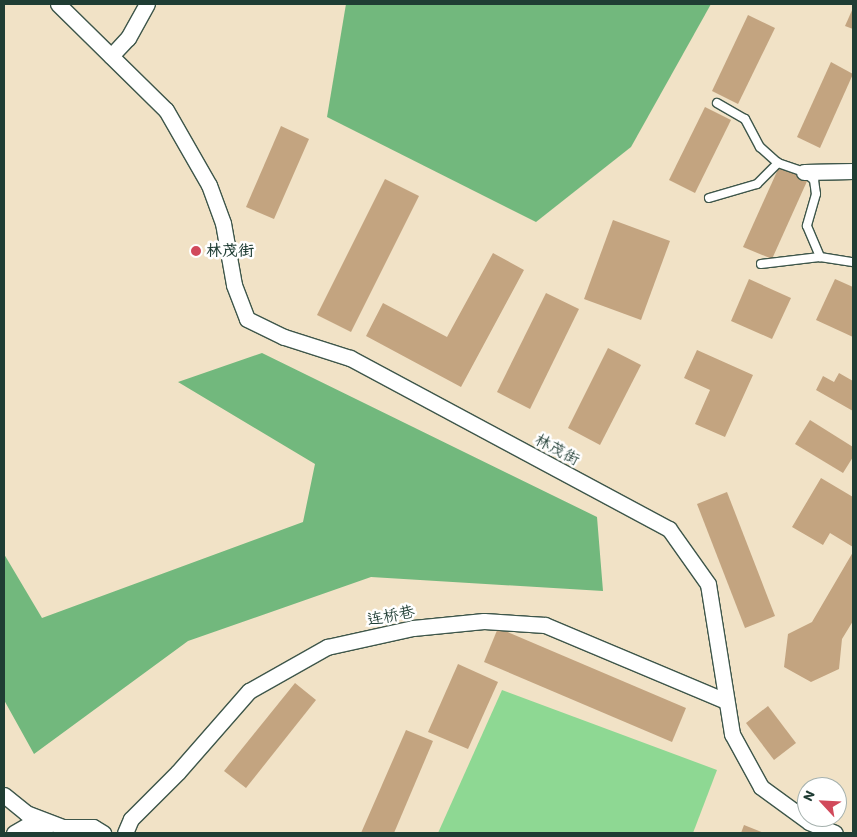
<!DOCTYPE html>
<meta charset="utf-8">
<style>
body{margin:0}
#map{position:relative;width:857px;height:837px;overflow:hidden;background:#f1e2c6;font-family:Itim,"LXGW WenKai TC",sans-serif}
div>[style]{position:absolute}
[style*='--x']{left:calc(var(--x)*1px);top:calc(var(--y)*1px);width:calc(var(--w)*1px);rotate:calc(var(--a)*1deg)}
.green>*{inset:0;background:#8ed893}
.forest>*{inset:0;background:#72b87d}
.building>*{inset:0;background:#c3a480}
.roads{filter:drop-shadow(1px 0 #3e564a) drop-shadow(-1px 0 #3e564a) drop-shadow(0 1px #3e564a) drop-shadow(0 -1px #3e564a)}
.lane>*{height:8px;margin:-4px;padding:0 4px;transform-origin:4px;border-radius:4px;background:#fff}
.street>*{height:15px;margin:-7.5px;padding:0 7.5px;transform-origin:7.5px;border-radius:7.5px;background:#fff}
.dots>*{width:14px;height:14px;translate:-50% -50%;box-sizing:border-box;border:2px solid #fff;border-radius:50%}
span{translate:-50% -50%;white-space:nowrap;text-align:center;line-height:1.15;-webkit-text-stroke:5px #fff;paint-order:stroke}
.poi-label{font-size:16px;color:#1f3d34;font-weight:700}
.left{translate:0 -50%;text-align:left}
.street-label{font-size:16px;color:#1f3d34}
.frame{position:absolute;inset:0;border:5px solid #1f3d34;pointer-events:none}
.north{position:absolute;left:797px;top:777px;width:50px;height:50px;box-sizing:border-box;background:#fff;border:1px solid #a5b1ae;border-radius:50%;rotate:295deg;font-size:14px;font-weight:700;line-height:20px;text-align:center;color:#1f3d34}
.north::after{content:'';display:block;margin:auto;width:18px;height:22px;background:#d1495b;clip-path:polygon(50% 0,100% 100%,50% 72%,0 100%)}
</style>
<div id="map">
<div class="green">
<i style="clip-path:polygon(502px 690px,717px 770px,693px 833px,438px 833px)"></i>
</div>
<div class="forest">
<i style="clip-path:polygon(346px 4px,711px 4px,631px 147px,536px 222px,327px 117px)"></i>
<i style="clip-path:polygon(262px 353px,597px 517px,603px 591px,371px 577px,188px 641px,34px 754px,4px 700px,4px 554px,42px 618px,303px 522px,315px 464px,178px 382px)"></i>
</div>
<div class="building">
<i style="clip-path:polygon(853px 8px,853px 29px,845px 26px)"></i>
<i style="clip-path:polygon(748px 15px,775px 28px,738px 104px,712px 91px)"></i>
<i style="clip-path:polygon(831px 62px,853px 74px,820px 148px,797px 137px)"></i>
<i style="clip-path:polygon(705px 107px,731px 120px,695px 193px,669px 180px)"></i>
<i style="clip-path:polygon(281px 126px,309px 139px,274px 219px,246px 207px)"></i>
<i style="clip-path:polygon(779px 167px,808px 179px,772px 259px,743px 247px)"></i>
<i style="clip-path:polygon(385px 179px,419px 196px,351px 332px,317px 315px)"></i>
<i style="clip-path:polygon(613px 220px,670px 241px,641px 320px,584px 299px)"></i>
<i style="clip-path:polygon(493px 253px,524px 270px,461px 387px,366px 336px,383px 303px,447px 337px)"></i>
<i style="clip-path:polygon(749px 279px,791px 298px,772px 339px,731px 321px)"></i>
<i style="clip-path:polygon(835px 279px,853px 287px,853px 337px,816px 320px)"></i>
<i style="clip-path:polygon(546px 293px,579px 309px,530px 409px,497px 392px)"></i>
<i style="clip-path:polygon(608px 348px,641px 365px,600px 445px,568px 428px)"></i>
<i style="clip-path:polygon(697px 350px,753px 375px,725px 437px,695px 424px,710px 390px,684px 378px)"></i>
<i style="clip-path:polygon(839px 373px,853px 381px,853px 411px,816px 390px,823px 376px,834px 382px)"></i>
<i style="clip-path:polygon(810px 420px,853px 447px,853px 457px,843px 473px,795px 444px)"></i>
<i style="clip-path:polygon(821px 478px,853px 497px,853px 547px,830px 533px,823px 545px,792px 527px)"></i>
<i style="clip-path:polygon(727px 492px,775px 616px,745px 628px,697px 504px)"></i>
<i style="clip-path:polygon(853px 552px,853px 621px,842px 639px,839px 669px,811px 682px,784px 667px,788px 634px,812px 622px)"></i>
<i style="clip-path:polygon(498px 628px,686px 708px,672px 742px,484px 662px)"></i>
<i style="clip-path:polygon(458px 664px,498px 682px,468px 749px,428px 732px)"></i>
<i style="clip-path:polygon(295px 683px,316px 700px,246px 788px,224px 771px)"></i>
<i style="clip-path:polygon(768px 706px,796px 743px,774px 760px,746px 723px)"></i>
<i style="clip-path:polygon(406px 730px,433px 741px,394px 833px,361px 833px)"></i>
<i style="clip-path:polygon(744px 825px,764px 833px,741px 833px)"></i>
</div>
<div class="roads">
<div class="lane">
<i style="--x:717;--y:103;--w:32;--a:30"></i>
<i style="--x:745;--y:119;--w:32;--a:62"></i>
<i style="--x:760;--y:147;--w:24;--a:42"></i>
<i style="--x:778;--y:163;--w:28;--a:19"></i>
<i style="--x:804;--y:172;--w:13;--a:39"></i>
<i style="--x:814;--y:180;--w:14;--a:82"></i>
<i style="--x:816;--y:194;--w:33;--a:106"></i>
<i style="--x:807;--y:226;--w:34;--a:67"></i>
<i style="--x:820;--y:257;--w:33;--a:9"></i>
<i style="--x:709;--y:198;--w:50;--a:-16.3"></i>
<i style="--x:757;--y:184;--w:30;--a:-45"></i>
<i style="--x:761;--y:264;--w:59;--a:-6.8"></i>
</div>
<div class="street">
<i style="--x:58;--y:4;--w:151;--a:44.5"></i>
<i style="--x:166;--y:110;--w:86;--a:60.2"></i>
<i style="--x:209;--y:185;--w:40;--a:69.8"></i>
<i style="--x:223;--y:223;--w:63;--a:79.9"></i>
<i style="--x:234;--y:285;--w:36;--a:69"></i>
<i style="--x:247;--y:319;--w:41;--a:25.9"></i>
<i style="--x:284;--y:337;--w:69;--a:17.7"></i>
<i style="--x:350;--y:358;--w:362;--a:28.2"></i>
<i style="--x:669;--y:529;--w:67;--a:54.7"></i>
<i style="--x:708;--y:584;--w:152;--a:80.9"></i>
<i style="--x:732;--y:734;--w:60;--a:61.3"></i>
<i style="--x:761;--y:787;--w:59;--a:36.1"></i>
<i style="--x:809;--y:822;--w:28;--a:23"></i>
<i style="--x:111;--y:56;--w:25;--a:-47"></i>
<i style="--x:128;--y:38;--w:39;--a:-61"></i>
<i style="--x:804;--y:172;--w:49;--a:-1.2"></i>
<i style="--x:4;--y:795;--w:28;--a:39"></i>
<i style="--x:26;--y:813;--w:40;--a:21"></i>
<i style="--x:63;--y:827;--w:30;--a:0"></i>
<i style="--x:93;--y:827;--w:12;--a:31"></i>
<i style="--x:14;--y:833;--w:16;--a:-30"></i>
<i style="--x:28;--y:825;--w:19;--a:3"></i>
<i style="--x:125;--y:833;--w:15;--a:-67"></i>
<i style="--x:131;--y:819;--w:66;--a:-45"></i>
<i style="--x:178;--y:772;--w:108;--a:-48.8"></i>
<i style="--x:249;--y:691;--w:90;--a:-29.4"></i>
<i style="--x:327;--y:647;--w:88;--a:-12.5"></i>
<i style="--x:413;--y:628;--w:71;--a:-5.6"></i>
<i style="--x:484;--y:621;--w:61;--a:3.8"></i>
<i style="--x:545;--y:625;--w:196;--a:22.8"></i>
</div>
</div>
<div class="dots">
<i style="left:196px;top:251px;background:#d1495b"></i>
</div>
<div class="poi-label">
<span class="left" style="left:206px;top:251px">林茂街</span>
</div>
<div class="street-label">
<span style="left:557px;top:450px;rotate:28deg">林茂街</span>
<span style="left:391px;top:616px;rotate:-11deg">连桥巷</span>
</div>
<div class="frame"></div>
<div class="north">N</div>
</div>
